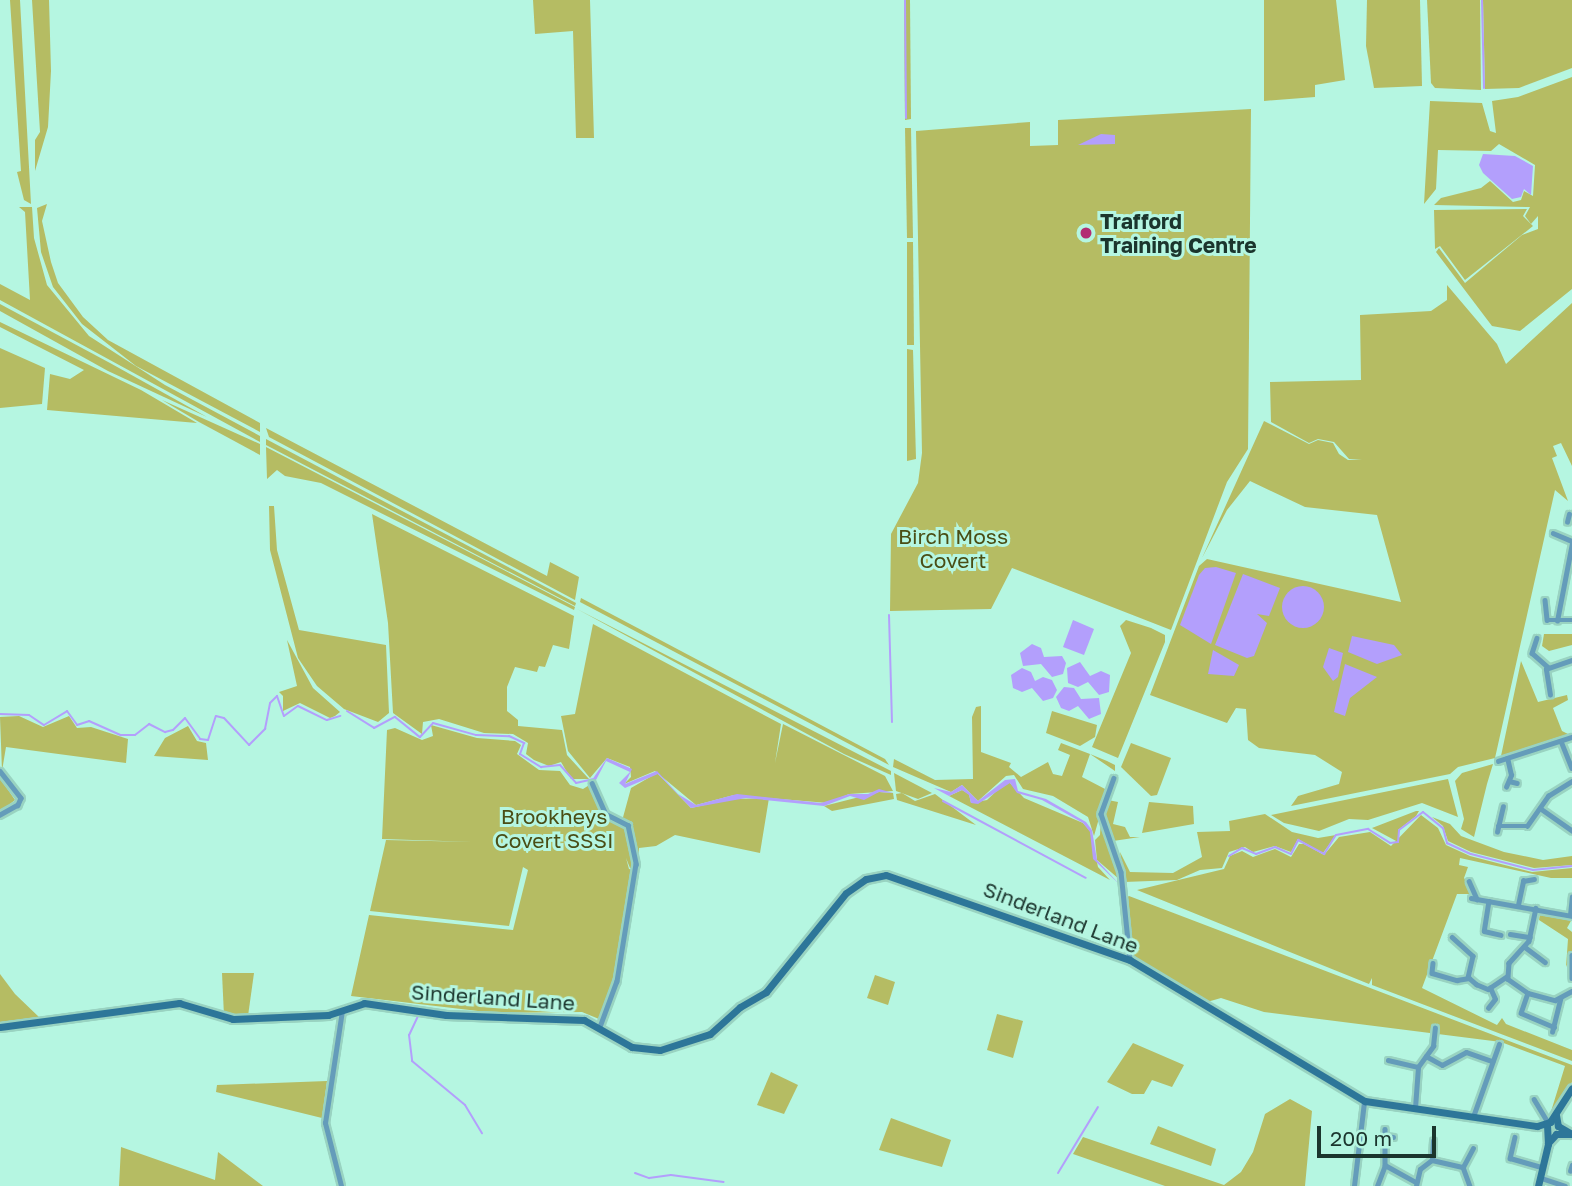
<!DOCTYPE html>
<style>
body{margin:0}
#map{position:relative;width:1572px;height:1186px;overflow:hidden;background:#b5f6e1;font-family:"Golos Text",sans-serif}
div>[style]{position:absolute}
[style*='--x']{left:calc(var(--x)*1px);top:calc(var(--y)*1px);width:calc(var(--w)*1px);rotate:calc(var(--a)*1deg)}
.green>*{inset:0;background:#b5bc63}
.water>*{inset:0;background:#b39ffc}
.round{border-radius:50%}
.stream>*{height:2px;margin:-1px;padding:0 1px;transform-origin:1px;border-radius:1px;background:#b39ffc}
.roads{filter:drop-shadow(2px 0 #99d3c1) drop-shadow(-2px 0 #99d3c1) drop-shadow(0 2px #99d3c1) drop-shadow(0 -2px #99d3c1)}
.street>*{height:4.5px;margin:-2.25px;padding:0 2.25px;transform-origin:2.25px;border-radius:2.25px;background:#649cba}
.secondary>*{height:7px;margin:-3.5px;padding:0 3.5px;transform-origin:3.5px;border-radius:3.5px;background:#2d7699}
.dots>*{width:19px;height:19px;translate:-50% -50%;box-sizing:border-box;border:4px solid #b5f6e1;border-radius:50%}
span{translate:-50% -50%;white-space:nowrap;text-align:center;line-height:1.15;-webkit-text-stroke:6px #b5f6e1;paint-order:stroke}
.poi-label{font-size:21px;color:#1b352d;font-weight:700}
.left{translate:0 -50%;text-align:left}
.park-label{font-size:21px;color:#4a4e15}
.street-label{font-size:21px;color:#1b352d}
.scale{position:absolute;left:1317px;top:1126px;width:119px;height:32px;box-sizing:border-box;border:4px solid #1b352d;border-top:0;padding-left:9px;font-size:21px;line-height:24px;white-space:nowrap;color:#1b352d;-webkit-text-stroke:5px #b5f6e1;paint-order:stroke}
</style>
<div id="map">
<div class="green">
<i style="clip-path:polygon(10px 0,20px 0,31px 204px,24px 200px,17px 172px,21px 171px)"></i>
<i style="clip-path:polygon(32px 0,49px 0,51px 71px,48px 127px,35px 171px,35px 140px,40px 132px)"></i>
<i style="clip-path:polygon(533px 0,590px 0,594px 138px,576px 138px,573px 31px,535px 34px)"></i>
<i style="clip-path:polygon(904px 0,910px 0,911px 119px,905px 120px)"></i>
<i style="clip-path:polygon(1264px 0,1336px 0,1345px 80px,1315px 85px,1315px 97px,1264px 101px)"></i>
<i style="clip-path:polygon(1367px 0,1420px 0,1422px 86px,1374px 88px,1366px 46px)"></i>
<i style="clip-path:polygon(1427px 0,1480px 0,1481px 90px,1435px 88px,1431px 83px)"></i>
<i style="clip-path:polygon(1483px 0,1572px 0,1572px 68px,1519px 88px,1485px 89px)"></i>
<i style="clip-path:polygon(1572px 77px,1572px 289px,1520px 331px,1492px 326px,1436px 252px,1439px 248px,1465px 283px,1522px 235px,1538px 229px,1538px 216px,1531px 224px,1525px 216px,1530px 207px,1434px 205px,1441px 198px,1481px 188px,1490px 181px,1513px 202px,1521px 200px,1524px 191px,1533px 196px,1535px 165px,1499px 144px,1491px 151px,1438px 150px,1436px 189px,1424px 204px,1430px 101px,1482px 103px,1490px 131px,1496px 133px,1492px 101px,1518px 97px)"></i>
<i style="clip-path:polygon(1251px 109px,1248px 449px,1227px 482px,1171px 630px,1012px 568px,991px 609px,890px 611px,891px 534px,918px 483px,922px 453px,916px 131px,1030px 122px,1030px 146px,1058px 145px,1058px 120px)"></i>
<i style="clip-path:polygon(905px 128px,911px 128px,913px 238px,907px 238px)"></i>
<i style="clip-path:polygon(47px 204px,42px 221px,51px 262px,58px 283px,83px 317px,108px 340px,260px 423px,260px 432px,136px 366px,82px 324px,53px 287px,41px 252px,37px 208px)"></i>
<i style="clip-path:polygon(19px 207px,32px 207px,34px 238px,47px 285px,89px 336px,165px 385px,260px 436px,260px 442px,0 300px,0 284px,30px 300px,25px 212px)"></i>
<i style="clip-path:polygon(1527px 209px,1523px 216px,1533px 226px,1465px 280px,1440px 246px,1435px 249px,1434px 210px)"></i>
<i style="clip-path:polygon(907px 242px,913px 242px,914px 345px,907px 345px)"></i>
<i style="clip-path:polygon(1447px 285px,1497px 344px,1506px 364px,1572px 303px,1572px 466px,1561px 443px,1553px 446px,1557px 456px,1552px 458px,1568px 501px,1555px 490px,1495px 758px,1458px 767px,1450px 774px,1291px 806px,1298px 796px,1339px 784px,1342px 772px,1315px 755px,1259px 748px,1248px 740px,1246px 709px,1236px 708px,1227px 723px,1150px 695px,1199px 566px,1207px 559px,1401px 602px,1377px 515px,1305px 507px,1250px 481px,1227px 510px,1202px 558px,1264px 421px,1309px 444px,1318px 440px,1333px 443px,1339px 454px,1348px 460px,1362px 460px,1349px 459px,1334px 442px,1318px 439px,1309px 443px,1271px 422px,1270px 382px,1361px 380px,1360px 315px,1431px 311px,1447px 300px)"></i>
<i style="clip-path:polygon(0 304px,110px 363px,207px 417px,108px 371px,0 311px)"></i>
<i style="clip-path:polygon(0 322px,141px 390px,197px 423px,47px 410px,50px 374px,70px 379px,84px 370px,0 327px)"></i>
<i style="clip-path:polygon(0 348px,45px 368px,42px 404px,0 408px)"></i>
<i style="clip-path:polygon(907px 349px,913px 350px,916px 459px,907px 461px)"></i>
<i style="clip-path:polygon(162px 400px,260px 444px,260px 455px,199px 422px)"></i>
<i style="clip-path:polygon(266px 428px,547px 576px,550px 562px,579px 577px,575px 600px,269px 437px)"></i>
<i style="clip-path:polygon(266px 439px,576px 603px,575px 606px,266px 445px)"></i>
<i style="clip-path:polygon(266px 447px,575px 607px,574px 610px,321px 483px,285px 476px,277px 470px,267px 479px)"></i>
<i style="clip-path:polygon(269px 506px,274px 506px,277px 550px,299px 630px,386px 645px,389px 713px,378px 722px,344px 709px,317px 686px,298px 658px,270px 550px)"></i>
<i style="clip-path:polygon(372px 514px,574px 616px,569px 649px,553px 645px,545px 667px,539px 666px,537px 672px,515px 667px,507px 687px,507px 711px,518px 720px,518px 726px,562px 730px,567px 755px,589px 779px,571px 779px,561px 762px,549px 766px,534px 760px,526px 754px,528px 743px,513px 734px,484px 733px,439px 719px,423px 722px,422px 734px,393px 713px,388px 623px)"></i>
<i style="clip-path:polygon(581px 598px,885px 759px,889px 765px,580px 602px)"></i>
<i style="clip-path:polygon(577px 609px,891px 771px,891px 775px,844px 754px)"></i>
<i style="clip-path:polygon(1126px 620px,1151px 628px,1165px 635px,1165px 642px,1118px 758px,1092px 747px,1131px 653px,1120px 626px)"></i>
<i style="clip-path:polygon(593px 624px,781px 724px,775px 763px,783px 724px,885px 776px,893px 791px,849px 794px,828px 803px,734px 795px,696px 805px,655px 771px,624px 784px,631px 777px,630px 767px,607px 758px,590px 778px,568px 751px,561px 716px,575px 714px)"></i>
<i style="clip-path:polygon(1544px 634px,1572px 634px,1572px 645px,1549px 651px,1542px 646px)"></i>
<i style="clip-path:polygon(287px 640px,313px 688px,340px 712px,335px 716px,330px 718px,300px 703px,283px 711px,283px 696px,279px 692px,297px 686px)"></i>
<i style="clip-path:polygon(1521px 661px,1538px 702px,1567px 695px,1568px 700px,1553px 708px,1562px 731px,1572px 736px,1501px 756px)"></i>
<i style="clip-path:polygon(981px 706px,981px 752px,1011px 763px,1009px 767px,1021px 777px,1048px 762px,1053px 774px,1062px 776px,1070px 755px,1058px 750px,1061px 743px,1090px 754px,1107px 761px,1115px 765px,1115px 771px,1090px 754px,1082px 777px,1107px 790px,1094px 836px,1088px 817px,1053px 796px,1023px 789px,1014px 775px,1006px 776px,978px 801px,962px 785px,951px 792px,893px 767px,894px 759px,935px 780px,973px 779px,972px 717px,976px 707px)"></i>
<i style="clip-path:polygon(1052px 711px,1097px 725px,1095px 737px,1080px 746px,1046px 733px)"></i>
<i style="clip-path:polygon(19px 716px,43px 727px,69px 716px,77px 728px,91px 727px,128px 739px,126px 763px,6px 747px,2px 771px,0 717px)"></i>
<i style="clip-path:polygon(431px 725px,477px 738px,515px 741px,521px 745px,517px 754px,539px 770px,560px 771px,570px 785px,583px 789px,591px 784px,602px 817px,609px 820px,622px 821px,631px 788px,657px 773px,691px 808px,732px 799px,769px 798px,760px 853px,675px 835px,656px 846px,639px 848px,638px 867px,630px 868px,626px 858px,629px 869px,634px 870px,612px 989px,599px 1019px,582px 1012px,495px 1013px,351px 996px,369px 915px,513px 930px,528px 870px,523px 867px,509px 926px,370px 911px,386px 840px,474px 842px,382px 839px,387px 730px,395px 728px,422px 740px,433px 736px)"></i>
<i style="clip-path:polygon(188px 726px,197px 741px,206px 743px,208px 760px,154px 756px,165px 738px)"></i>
<i style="clip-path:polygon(1131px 743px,1171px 758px,1157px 795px,1151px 796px,1121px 767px)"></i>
<i style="clip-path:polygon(1493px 764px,1487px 784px,1474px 837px,1461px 829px,1464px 819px,1455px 781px,1462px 773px)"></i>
<i style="clip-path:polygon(894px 773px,932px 793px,918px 799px,896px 791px)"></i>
<i style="clip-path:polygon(0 778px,15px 800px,0 812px)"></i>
<i style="clip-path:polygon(1448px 779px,1458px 817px,1422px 803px,1368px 820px,1349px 819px,1319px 831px,1284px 823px,1271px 815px)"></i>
<i style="clip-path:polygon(1005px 783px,1010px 783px,1024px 798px,1083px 823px,1090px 831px,1098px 867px,1110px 880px,949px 796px,962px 790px,969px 794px,971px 803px,987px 800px)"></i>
<i style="clip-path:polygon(879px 792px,893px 793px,894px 799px,832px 811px,824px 806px)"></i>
<i style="clip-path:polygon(902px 793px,915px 801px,935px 794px,976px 825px,897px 800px,896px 794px)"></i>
<i style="clip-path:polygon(1108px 800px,1118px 802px,1113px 824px,1125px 827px,1130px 837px,1140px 837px,1113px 841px,1103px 810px)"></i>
<i style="clip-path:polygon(1149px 802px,1193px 806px,1194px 824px,1142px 833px)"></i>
<i style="clip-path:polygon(1416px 811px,1419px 811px,1416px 816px,1398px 830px,1398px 842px,1372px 828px)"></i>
<i style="clip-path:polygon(1265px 814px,1292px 832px,1318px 838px,1336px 835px,1323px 853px,1298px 839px,1291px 852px,1275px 846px,1253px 852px,1245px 847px,1229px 852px,1222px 868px,1200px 870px,1177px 880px,1124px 882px,1120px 852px,1130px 872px,1173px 873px,1202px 857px,1197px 832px,1230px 831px,1229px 821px)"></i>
<i style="clip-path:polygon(1421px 815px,1438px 828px,1446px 845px,1470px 856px,1532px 872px,1572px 868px,1572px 878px,1551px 878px,1460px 858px,1459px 865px,1468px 867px,1464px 878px,1474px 894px,1457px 894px,1422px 988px,1497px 1025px,1502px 1018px,1506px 1024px,1572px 1050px,1572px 1061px,1372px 985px,1372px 978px,1369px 984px,1137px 890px,1224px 869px,1230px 856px,1242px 851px,1253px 857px,1275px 849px,1291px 857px,1299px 844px,1304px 844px,1324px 855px,1339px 837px,1370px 832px,1391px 846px)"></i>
<i style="clip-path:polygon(1432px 817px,1450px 824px,1461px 836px,1504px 852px,1543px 860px,1572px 856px,1572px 865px,1534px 868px,1471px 852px,1448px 841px,1443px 826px)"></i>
<i style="clip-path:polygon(1101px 819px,1118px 867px,1119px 879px,1097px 860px,1095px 840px,1100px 835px)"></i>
<i style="clip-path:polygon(1129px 896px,1572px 1065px,1572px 1082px,1549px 1118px,1565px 1066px,1501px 1042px,1264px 1012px,1221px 998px,1207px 1002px,1134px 957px,1126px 898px)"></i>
<i style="clip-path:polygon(1540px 913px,1572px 919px,1567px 928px,1572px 932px,1572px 952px,1566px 967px,1568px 939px,1539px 920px)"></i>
<i style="clip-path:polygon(222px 973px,254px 973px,248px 1016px,224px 1016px)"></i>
<i style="clip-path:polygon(0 974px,15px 994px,40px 1018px,0 1023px)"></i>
<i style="clip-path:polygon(875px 975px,895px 982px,888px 1005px,867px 998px)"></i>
<i style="clip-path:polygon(997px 1014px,1023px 1021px,1013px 1058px,987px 1050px)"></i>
<i style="clip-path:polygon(1133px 1043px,1184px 1065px,1172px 1087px,1152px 1080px,1144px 1094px,1132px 1094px,1107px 1082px)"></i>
<i style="clip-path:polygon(771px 1072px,798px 1085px,784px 1114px,757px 1105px)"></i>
<i style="clip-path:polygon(327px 1081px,322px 1118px,216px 1092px,217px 1085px)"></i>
<i style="clip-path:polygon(1290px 1099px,1312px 1111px,1305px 1186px,1165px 1186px,1073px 1154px,1083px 1137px,1224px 1185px,1241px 1172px,1253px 1152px,1265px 1114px)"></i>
<i style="clip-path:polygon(891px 1118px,951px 1140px,942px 1167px,879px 1150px)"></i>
<i style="clip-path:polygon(1158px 1126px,1216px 1149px,1211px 1166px,1150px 1144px)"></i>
<i style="clip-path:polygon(121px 1147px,215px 1180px,218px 1152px,263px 1186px,119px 1186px)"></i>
</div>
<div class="water">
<i style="clip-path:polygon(1101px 134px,1115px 135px,1115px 144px,1078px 145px)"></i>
<i style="clip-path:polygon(1483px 154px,1515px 156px,1533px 166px,1531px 195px,1524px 189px,1521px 197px,1512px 199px,1483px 173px,1479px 165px)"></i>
<i style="clip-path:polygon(1216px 567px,1236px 573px,1211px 644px,1180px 625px,1199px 575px,1205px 568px)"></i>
<i style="clip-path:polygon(1243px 574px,1280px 588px,1269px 616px,1257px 614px,1267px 623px,1254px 656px,1247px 658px,1215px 645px)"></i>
<i class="round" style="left:1282px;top:586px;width:42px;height:42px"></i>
<i style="clip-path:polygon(1073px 620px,1094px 629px,1084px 655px,1063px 647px)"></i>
<i style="clip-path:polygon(1352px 636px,1394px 645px,1402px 655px,1377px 664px,1348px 652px)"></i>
<i style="clip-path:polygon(1032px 644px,1041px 648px,1044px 657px,1062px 656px,1066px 663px,1063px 674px,1052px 677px,1041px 664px,1023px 666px,1020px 653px)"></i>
<i style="clip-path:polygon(1329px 648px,1343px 653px,1338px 677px,1333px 681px,1323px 667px)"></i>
<i style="clip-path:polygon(1213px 650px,1239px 665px,1234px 676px,1208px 674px)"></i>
<i style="clip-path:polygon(1080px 662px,1090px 676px,1101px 671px,1110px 675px,1109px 692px,1099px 695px,1088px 682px,1078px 687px,1068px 683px,1067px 668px)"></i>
<i style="clip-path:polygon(1345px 664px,1377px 677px,1350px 698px,1345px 716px,1334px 712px)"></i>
<i style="clip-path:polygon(1022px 668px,1031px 672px,1035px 681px,1043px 677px,1052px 680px,1057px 690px,1053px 698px,1043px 701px,1032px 688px,1022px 692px,1013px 688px,1011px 675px)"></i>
<i style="clip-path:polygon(1064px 687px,1074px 688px,1081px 699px,1099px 698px,1101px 714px,1089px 719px,1078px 706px,1069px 711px,1061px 708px,1056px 697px)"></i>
<i style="clip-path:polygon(607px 758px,632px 769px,625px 784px,657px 771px,678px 794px,696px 805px,737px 794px,821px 803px,849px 794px,868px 794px,879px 789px,893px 793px,879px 792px,864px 800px,850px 796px,824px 806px,746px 798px,691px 808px,658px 774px,625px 788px,619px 783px,630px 772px,606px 761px,596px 780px,592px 780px)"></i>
<i style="clip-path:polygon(1015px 779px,1018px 791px,1046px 799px,1086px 822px,1092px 830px,1097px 860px,1119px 884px,1093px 859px,1090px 832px,1083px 823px,1042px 800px,1017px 793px,1010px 783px,978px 804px,971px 803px,969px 795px,962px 790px,949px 796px,934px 788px,951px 792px,962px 785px,978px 801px,1005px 780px)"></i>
</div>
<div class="stream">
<i style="--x:905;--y:0;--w:118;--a:89.5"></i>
<i style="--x:1482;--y:0;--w:88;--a:88.7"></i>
<i style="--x:889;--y:615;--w:107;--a:88.4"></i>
<i style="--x:347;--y:711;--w:32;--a:32"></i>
<i style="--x:374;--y:728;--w:24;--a:-28"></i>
<i style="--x:395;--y:717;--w:32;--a:39"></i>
<i style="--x:420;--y:737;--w:19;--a:-47"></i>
<i style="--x:433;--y:723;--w:45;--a:15.6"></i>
<i style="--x:476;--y:735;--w:33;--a:2"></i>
<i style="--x:509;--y:736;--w:17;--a:25"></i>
<i style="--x:524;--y:743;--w:12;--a:110"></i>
<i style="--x:520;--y:754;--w:25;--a:32"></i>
<i style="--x:541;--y:767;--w:19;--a:-6"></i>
<i style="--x:560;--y:765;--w:24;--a:48"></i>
<i style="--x:576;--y:783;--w:17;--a:-13"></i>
<i style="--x:0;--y:714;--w:29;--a:2"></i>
<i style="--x:29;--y:715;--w:18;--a:34"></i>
<i style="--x:44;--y:725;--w:27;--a:-31"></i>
<i style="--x:67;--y:711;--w:17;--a:54"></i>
<i style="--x:77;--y:725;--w:13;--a:-18"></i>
<i style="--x:89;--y:721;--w:35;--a:24"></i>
<i style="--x:121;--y:735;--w:14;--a:0"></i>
<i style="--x:135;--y:735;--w:18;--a:-38"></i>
<i style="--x:149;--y:724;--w:18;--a:27"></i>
<i style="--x:165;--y:732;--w:8;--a:-14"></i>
<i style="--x:173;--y:730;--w:17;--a:-45"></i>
<i style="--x:185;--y:718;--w:26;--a:54"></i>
<i style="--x:200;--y:739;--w:8;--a:7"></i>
<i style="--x:208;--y:740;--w:25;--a:-72"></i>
<i style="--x:216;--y:716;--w:8;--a:14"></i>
<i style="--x:224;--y:718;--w:37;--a:47"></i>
<i style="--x:249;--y:745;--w:23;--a:-45"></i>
<i style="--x:265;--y:729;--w:26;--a:-79"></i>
<i style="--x:270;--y:703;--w:10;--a:-45"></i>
<i style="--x:277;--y:696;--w:21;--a:71"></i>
<i style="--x:284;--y:716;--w:17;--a:-36"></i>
<i style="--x:298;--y:706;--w:32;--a:26"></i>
<i style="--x:327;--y:720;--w:14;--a:-17"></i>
<i style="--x:943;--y:801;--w:162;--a:28.3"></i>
<i style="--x:1229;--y:856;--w:15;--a:-32"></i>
<i style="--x:1242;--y:848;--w:15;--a:23"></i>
<i style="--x:1256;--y:854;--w:20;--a:-20"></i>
<i style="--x:1275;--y:847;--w:17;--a:24"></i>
<i style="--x:1291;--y:854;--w:16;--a:-63"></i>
<i style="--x:1298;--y:840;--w:30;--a:28"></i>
<i style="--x:1324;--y:854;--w:22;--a:-58"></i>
<i style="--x:1336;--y:835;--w:33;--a:-11"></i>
<i style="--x:1368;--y:829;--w:26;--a:32"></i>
<i style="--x:1390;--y:843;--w:8;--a:-7"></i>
<i style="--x:1398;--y:842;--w:12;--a:-85"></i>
<i style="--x:1399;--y:830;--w:30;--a:-37"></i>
<i style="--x:1423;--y:812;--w:26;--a:39"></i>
<i style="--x:1443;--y:828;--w:16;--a:75"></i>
<i style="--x:1447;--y:843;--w:26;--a:25"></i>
<i style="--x:1471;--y:854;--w:64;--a:14.5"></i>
<i style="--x:1533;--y:870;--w:39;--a:-6"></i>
<i style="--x:418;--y:1016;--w:21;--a:115"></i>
<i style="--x:409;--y:1035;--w:26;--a:83"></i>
<i style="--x:412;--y:1061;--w:69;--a:39.7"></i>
<i style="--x:465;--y:1105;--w:33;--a:59"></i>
<i style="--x:635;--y:1173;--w:15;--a:20"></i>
<i style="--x:649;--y:1178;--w:22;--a:-8"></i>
<i style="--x:671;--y:1175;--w:53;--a:7.5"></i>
<i style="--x:1058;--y:1173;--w:77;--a:-58.8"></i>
</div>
<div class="roads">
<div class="street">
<i style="--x:1567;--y:522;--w:8;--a:-76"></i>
<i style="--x:1553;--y:533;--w:21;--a:23"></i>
<i style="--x:1545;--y:600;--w:20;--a:84"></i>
<i style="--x:1547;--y:620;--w:25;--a:0"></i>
<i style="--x:1557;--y:621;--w:79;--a:-79.1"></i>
<i style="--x:1537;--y:638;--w:16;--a:108"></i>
<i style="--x:1532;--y:653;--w:21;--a:41"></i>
<i style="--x:1550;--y:695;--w:26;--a:-99"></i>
<i style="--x:1546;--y:669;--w:28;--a:-19"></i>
<i style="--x:1561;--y:741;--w:29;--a:68"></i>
<i style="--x:1498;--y:761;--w:78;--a:-18"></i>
<i style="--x:0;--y:771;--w:34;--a:52"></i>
<i style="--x:21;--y:798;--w:8;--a:113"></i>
<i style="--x:18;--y:805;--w:21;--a:151"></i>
<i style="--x:1114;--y:778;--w:38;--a:110"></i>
<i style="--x:1101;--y:814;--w:61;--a:71"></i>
<i style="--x:1121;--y:872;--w:88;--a:84.2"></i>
<i style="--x:1509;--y:781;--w:8;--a:14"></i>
<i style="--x:592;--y:783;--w:34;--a:66"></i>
<i style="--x:606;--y:814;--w:25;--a:27"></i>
<i style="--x:628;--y:825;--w:40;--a:78"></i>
<i style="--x:636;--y:864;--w:119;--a:99.2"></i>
<i style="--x:617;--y:981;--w:49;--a:110.3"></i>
<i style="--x:1506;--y:787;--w:13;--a:-67"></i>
<i style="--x:1511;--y:775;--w:17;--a:-103"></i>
<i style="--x:1540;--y:808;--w:39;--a:35"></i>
<i style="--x:1498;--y:826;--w:29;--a:0"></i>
<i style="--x:1527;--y:826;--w:37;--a:-55"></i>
<i style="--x:1548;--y:796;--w:28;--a:-32"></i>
<i style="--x:1497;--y:832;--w:26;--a:-77"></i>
<i style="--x:1469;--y:881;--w:20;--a:66"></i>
<i style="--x:1471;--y:898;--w:103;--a:10.1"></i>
<i style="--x:1489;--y:901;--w:30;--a:99"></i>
<i style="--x:1484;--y:931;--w:17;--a:13"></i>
<i style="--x:1518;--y:905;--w:25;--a:-78"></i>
<i style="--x:1523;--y:881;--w:11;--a:-10"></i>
<i style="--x:1536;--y:908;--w:34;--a:102"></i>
<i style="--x:1529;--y:941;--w:30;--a:132"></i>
<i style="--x:1509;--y:963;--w:16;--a:94"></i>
<i style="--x:1508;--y:979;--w:24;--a:35"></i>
<i style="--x:1528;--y:993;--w:28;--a:15"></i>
<i style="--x:1555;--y:1000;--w:19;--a:-28"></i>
<i style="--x:1570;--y:915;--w:18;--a:-84"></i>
<i style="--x:1510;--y:934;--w:20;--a:9"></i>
<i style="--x:1452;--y:937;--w:28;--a:42"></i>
<i style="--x:1473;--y:956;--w:22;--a:103"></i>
<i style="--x:1468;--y:977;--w:11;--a:41"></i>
<i style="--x:1476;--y:984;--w:13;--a:23"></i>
<i style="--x:1488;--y:989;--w:23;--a:-34"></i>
<i style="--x:1525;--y:947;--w:25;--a:37"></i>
<i style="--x:1572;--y:955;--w:23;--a:90"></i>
<i style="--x:1433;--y:963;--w:10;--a:96"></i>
<i style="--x:1432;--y:973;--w:26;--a:16"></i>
<i style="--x:1457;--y:980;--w:12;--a:-9"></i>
<i style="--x:1528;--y:993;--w:21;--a:109"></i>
<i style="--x:1521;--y:1013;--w:36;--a:23"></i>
<i style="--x:1488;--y:1008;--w:11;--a:-52"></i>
<i style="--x:1495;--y:999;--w:12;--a:-114"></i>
<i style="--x:1552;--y:1032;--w:34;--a:-76"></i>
<i style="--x:1426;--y:1056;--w:18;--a:29"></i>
<i style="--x:1442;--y:1065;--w:27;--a:-28"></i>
<i style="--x:1466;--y:1052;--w:28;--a:19"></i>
<i style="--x:1388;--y:1060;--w:31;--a:13"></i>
<i style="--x:1534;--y:1099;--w:27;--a:59"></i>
<i style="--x:1415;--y:1108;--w:41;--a:-85.8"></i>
<i style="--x:1418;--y:1067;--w:26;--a:-54"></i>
<i style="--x:1433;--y:1046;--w:18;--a:-84"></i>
<i style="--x:1474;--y:1114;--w:74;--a:-70.3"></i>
<i style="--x:1385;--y:1129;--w:36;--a:90"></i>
<i style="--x:1385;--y:1165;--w:35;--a:29"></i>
<i style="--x:1384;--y:1136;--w:9;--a:6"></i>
<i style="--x:1515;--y:1137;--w:22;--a:103"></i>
<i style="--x:1510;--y:1158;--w:33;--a:16"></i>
<i style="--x:1432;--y:1160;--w:19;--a:-87"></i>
<i style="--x:1463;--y:1167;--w:21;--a:-62"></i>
<i style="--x:1570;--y:1171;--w:6;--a:-72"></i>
<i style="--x:1541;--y:1178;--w:25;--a:18"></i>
<i style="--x:341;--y:1186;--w:65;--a:-104.3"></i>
<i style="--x:325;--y:1123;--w:113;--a:-81.4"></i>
<i style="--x:1354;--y:1186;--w:85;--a:-83.2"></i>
<i style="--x:1377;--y:1186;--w:22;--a:-69"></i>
<i style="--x:1416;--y:1186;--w:17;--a:-77"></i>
<i style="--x:1420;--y:1169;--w:15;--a:-37"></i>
<i style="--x:1432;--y:1160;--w:32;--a:13"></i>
<i style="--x:1463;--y:1167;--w:20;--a:70"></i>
</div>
<div class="secondary">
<i style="--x:0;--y:1027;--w:181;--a:-7.6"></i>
<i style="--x:179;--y:1003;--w:56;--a:16.5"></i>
<i style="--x:233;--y:1019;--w:95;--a:-2.4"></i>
<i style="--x:328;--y:1015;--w:38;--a:-18"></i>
<i style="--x:364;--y:1003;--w:83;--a:8.3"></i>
<i style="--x:446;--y:1015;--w:138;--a:2.1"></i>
<i style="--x:584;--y:1020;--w:55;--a:29.4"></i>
<i style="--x:632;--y:1047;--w:28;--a:6"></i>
<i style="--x:660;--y:1050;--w:52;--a:-17.7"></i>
<i style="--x:710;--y:1034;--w:40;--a:-42"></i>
<i style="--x:740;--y:1007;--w:30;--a:-30"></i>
<i style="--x:766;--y:992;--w:127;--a:-51.1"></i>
<i style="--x:846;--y:893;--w:24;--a:-35"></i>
<i style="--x:866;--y:879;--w:20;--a:-11"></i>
<i style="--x:886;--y:875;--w:258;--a:19.2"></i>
<i style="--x:1130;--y:960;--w:274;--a:31"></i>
<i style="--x:1365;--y:1101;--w:174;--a:8.3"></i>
<i style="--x:1537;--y:1126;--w:14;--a:-17"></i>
<i style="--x:1550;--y:1122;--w:40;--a:-57.1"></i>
<i style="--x:1556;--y:1115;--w:11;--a:80"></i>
<i style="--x:1558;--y:1126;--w:16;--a:30"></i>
<i style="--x:1548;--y:1143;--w:12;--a:-48"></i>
<i style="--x:1556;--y:1134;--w:14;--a:0"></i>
<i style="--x:1538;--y:1186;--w:43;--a:-76.6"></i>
<i style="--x:1548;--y:1144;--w:20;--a:-93"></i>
</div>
</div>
<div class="dots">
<i style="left:1086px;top:233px;background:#b22d73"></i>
</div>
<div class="poi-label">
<span class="left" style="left:1100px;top:233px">Trafford<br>Training Centre</span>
</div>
<div class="park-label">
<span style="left:953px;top:548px">Birch Moss<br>Covert</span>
<span style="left:554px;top:828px">Brookheys<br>Covert SSSI</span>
</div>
<div class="street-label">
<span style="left:1061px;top:917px;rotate:21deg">Sinderland Lane</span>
<span style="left:493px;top:997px;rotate:4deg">Sinderland Lane</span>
</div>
<div class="scale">200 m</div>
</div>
